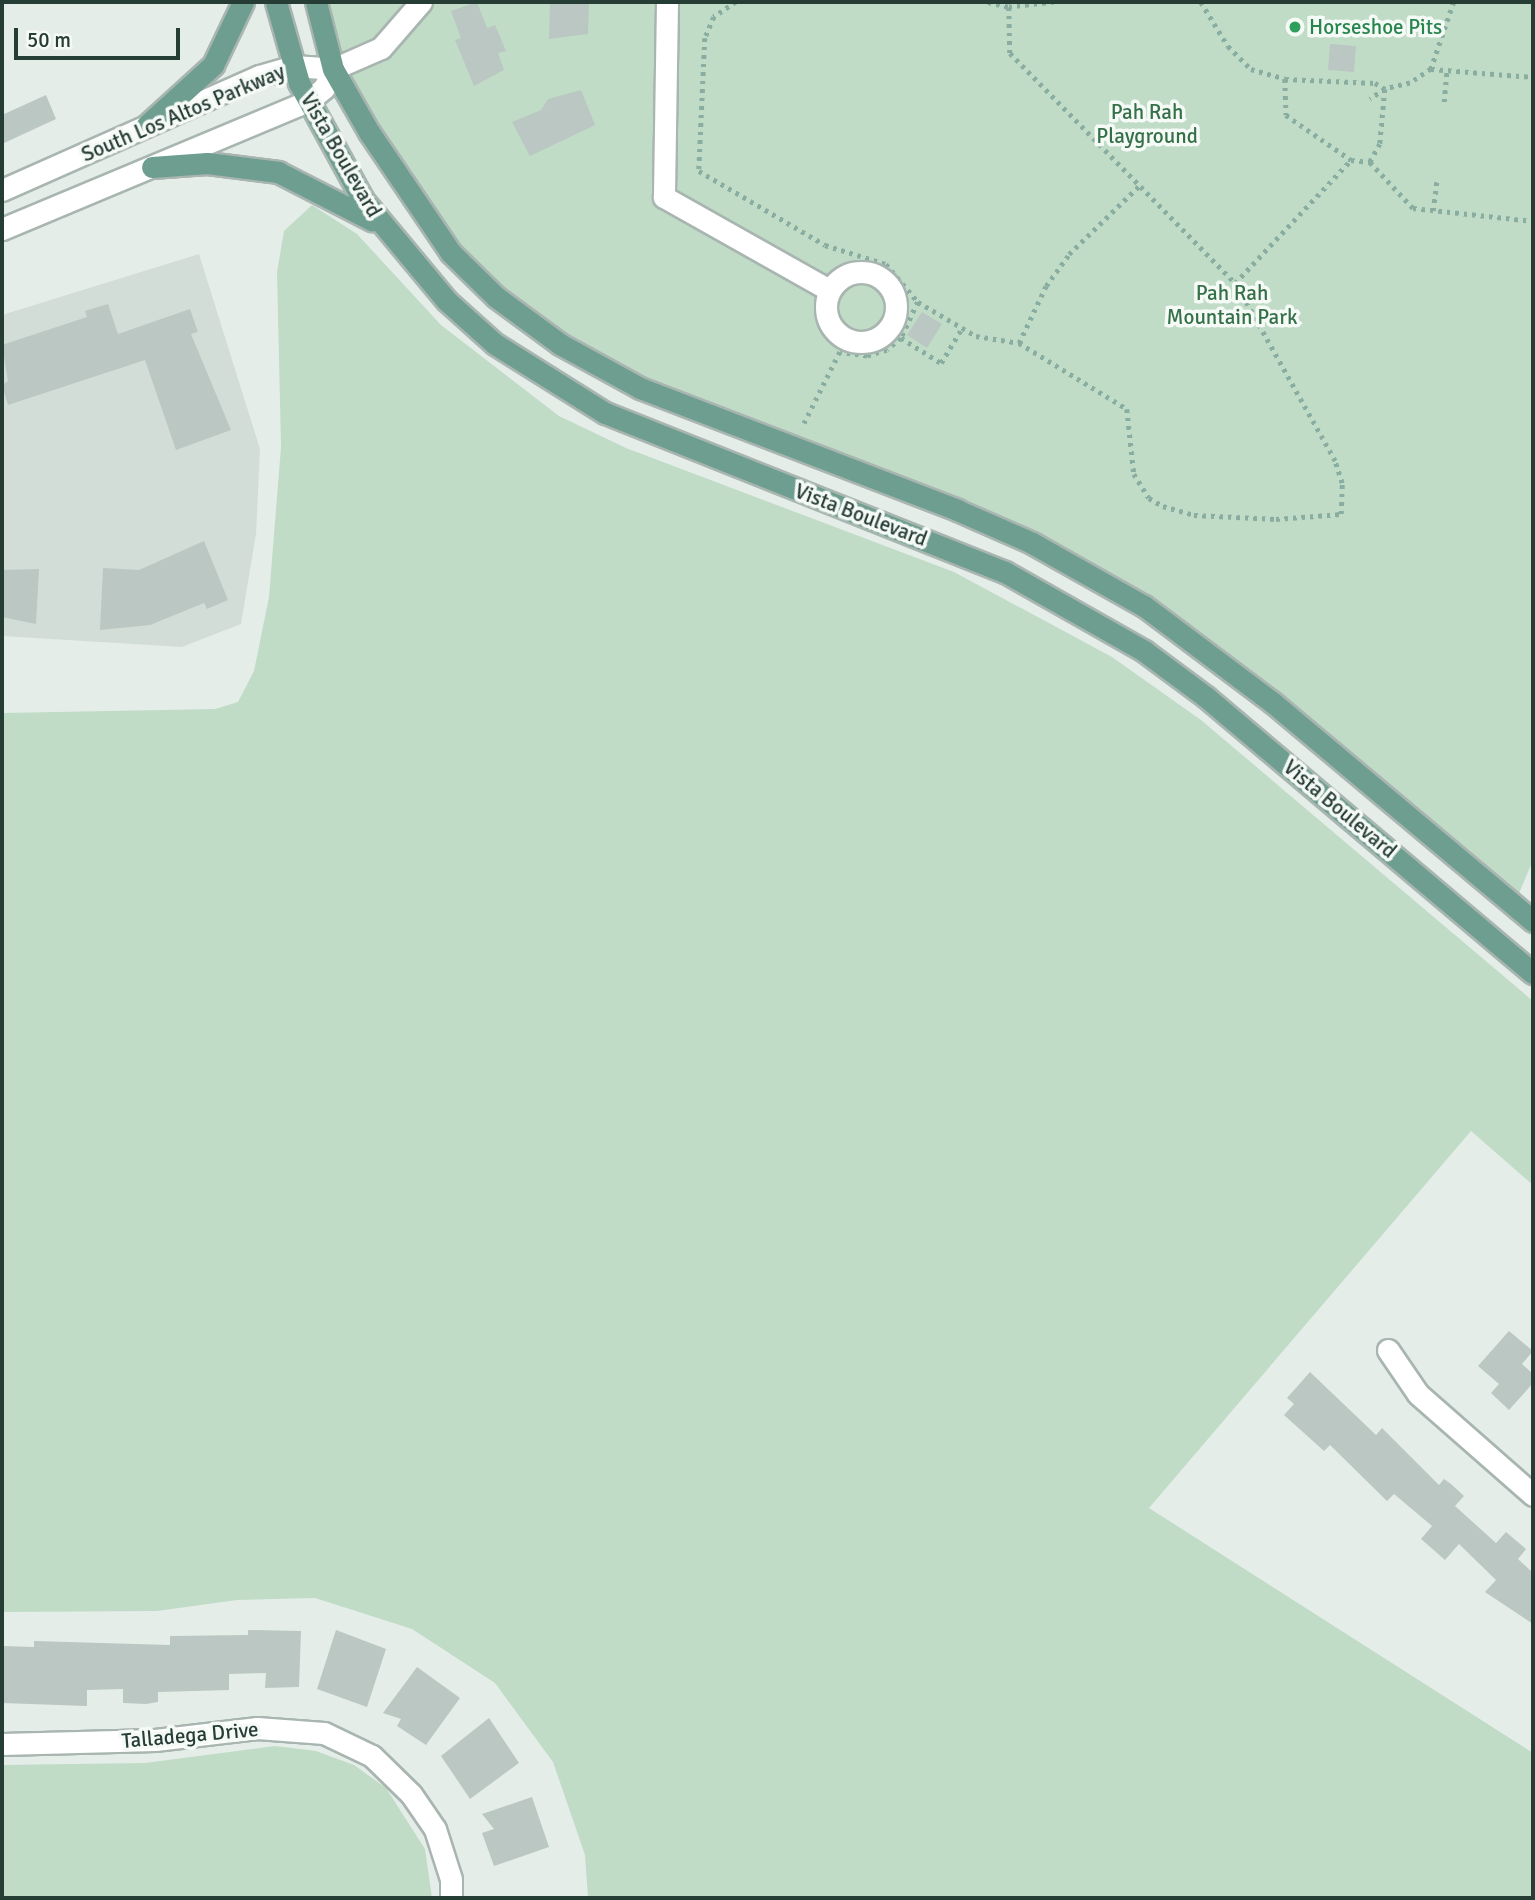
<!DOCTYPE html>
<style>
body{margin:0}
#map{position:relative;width:1535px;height:1900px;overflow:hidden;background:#e5ede9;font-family:Signika,sans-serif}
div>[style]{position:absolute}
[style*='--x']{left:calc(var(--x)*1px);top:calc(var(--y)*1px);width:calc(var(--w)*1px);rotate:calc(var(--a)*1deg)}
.built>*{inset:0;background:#d3ddd8}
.green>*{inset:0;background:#c0dcc7}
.building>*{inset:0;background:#bbc7c2}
.path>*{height:4.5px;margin-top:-2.25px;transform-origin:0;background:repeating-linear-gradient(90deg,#89ada0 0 3.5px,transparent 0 8.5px)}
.roads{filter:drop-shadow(2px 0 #a8b5b0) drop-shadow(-2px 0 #a8b5b0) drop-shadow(0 2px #a8b5b0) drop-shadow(0 -2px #a8b5b0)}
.minor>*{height:21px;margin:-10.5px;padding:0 10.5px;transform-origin:10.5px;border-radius:10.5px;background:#fff}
.minor>.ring{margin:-10.5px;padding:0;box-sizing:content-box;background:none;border:21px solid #fff;border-radius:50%}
.major>*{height:21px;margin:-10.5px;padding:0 10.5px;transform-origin:10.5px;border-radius:10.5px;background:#6e9e8f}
.dots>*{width:19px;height:19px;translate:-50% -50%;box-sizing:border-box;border:4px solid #f6faf7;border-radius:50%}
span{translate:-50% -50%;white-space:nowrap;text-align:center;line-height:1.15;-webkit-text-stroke:7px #f6faf7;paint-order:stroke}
.leisure-label{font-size:21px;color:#27864d}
.left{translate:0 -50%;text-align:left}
.park-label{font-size:21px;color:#347048}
.street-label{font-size:21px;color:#263d36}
.frame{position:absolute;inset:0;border:4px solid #263d36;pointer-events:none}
.scale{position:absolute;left:14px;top:28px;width:166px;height:32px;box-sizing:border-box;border:4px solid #263d36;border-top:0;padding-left:9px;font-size:21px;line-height:24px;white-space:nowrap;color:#263d36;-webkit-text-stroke:5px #f6faf7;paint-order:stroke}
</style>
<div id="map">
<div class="built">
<i style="clip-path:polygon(199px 254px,260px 449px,256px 534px,241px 624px,182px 647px,2px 636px,2px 315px)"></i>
</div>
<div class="green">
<i style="clip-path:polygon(313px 2px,1533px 2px,1533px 860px,1515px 903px,1105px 580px,670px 397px,527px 317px,410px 202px)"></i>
<i style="clip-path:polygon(312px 205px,357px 234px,441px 325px,559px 416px,626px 448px,954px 572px,1112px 657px,1201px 720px,1533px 1001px,1533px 1185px,1471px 1131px,1149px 1508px,1533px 1753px,1533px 1898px,588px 1898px,585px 1855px,553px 1762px,495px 1683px,412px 1629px,315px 1598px,237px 1600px,157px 1611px,2px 1612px,2px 713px,215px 709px,238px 702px,254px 671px,269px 597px,281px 447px,277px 272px,284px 231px)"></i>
<i style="clip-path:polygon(275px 1746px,316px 1751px,354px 1765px,386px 1788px,425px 1849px,432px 1898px,2px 1898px,2px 1765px,145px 1763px)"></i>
</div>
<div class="building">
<i style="clip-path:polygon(477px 2px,487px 28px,495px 25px,506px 51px,498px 53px,504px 70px,474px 86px,455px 40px,461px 38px,451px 11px)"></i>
<i style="clip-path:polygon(550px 2px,589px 2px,588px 34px,549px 39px)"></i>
<i style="clip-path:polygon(1330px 44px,1356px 46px,1354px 72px,1328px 70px)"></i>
<i style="clip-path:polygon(581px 90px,595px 125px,530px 156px,512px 122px,541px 110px,548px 99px)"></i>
<i style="clip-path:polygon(46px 95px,56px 119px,2px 144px,2px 115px)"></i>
<i style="clip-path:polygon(108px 304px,118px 334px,190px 309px,198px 332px,191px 334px,231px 430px,176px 450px,145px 360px,8px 405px,2px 385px,8px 381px,2px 345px,87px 317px,85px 311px)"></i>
<i style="clip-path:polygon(922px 312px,942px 324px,927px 348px,907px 335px)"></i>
<i style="clip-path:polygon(204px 541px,228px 600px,207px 609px,204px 603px,150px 625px,100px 630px,103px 568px,139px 570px)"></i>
<i style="clip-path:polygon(39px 569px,36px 624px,2px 617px,2px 570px)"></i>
<i style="clip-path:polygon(1509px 1331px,1533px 1351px,1522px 1364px,1533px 1374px,1533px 1383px,1509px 1410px,1491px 1393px,1499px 1384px,1478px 1366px)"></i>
<i style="clip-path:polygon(1310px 1372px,1376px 1435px,1382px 1428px,1439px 1485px,1444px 1479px,1451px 1484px,1464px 1496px,1455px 1506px,1496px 1543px,1506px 1532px,1526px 1549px,1518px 1559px,1533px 1573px,1533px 1624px,1485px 1592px,1496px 1580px,1459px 1544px,1445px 1560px,1421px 1539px,1432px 1526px,1394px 1494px,1387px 1501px,1330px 1445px,1324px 1451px,1284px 1415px,1294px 1404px,1287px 1398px)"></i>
<i style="clip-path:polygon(248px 1630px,301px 1631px,299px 1687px,265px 1688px,266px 1673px,229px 1674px,229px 1690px,158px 1692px,158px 1702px,146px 1704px,123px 1703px,123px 1689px,87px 1690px,87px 1706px,2px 1703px,2px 1646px,34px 1647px,34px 1641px,170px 1645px,170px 1636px,248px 1635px)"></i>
<i style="clip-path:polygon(336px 1630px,386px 1649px,367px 1707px,317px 1689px)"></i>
<i style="clip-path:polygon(417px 1667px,460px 1698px,426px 1745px,397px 1726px,401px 1719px,383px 1713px)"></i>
<i style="clip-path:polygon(489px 1718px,519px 1763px,470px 1799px,441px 1756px)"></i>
<i style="clip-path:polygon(532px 1797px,549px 1847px,494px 1866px,482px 1833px,494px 1829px,482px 1814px)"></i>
</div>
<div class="path">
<i style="--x:736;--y:2;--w:27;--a:146"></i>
<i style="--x:714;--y:17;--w:23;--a:113"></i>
<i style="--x:705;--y:38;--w:133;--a:92.6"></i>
<i style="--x:699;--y:171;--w:146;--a:30.4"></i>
<i style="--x:825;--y:245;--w:64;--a:17.3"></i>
<i style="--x:886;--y:264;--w:50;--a:49.9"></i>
<i style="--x:918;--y:302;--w:40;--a:115"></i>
<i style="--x:901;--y:338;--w:18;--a:139"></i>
<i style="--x:887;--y:350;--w:21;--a:163"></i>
<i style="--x:867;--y:356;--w:27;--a:-172"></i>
<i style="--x:840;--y:352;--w:85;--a:116.6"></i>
<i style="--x:988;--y:2;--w:22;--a:13"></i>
<i style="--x:1054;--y:2;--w:45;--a:173.7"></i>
<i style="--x:1009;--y:7;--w:46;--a:88.8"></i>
<i style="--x:1010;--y:53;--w:322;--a:45.6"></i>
<i style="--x:1235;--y:283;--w:169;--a:-46.7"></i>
<i style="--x:1351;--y:160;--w:19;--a:6"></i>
<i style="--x:1201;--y:2;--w:52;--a:58.5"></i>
<i style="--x:1228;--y:46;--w:33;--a:45"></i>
<i style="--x:1251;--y:69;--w:35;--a:16"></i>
<i style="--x:1285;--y:79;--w:90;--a:2.5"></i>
<i style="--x:1375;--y:83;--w:12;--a:31"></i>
<i style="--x:1385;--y:89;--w:18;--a:146"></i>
<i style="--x:1454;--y:2;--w:71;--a:108.9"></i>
<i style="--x:1431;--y:69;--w:25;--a:146"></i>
<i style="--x:1410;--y:83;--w:26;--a:167"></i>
<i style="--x:1385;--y:89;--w:55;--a:95.2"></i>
<i style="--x:1380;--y:144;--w:21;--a:119"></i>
<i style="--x:1370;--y:162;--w:63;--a:46.9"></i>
<i style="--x:1413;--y:208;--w:121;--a:6.2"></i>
<i style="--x:1431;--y:69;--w:102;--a:4.5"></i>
<i style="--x:1285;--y:79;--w:36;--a:88"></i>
<i style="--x:1286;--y:115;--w:79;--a:34.7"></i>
<i style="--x:1444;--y:102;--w:34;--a:-85"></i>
<i style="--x:1433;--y:211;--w:31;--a:-83"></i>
<i style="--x:918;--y:302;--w:67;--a:30.4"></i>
<i style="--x:976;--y:336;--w:44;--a:9.2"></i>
<i style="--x:1019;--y:343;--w:127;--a:31.4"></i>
<i style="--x:1127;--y:409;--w:65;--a:83.9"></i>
<i style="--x:1134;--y:474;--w:28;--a:58"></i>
<i style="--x:1149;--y:498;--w:16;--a:30"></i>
<i style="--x:1163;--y:506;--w:32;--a:16"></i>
<i style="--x:1194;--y:515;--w:82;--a:2.8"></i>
<i style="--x:1276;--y:519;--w:65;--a:-4.4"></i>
<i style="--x:1341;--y:514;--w:31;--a:-88"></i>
<i style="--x:1342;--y:483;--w:23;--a:-108"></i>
<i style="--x:1335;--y:461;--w:204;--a:-119.3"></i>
<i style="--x:901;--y:338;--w:47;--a:32"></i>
<i style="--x:941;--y:363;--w:39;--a:-59"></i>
<i style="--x:1019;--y:343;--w:63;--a:-64.7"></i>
<i style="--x:1046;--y:286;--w:39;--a:-54"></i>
<i style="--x:1069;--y:254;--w:98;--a:-44.2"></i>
</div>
<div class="roads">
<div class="minor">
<i style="--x:667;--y:2;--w:195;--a:90.9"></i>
<i style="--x:664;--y:197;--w:189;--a:29.4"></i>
<i style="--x:333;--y:69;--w:52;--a:-23.6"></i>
<i style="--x:381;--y:48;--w:61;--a:-49"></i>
<i style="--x:2;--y:190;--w:281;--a:-23.9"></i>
<i style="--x:259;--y:76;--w:36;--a:-16"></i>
<i style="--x:294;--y:66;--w:39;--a:4"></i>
<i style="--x:2;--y:229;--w:332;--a:-22.7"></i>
<i style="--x:308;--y:101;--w:21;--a:-39"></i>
<i style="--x:324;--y:88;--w:21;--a:-65"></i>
<i class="ring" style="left:826px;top:272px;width:49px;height:49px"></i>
<i style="--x:1388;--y:1350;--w:53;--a:55.7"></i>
<i style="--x:1418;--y:1394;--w:153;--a:41.3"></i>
<i style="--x:2;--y:1744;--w:153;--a:-1.5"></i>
<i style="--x:155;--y:1740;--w:103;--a:-6.7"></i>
<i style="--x:257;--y:1728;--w:67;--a:4.3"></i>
<i style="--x:324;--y:1733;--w:53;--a:25.6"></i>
<i style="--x:372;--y:1756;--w:54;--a:44.3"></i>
<i style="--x:411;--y:1794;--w:42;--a:55.6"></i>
<i style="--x:435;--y:1829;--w:52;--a:72.3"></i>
<i style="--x:451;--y:1879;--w:19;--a:90"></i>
</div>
<div class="major">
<i style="--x:276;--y:2;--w:84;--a:74.1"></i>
<i style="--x:299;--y:83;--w:133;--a:61.3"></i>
<i style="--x:363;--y:200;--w:131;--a:50.3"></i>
<i style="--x:447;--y:301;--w:64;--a:41.9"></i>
<i style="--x:495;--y:344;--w:130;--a:32.1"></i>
<i style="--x:605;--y:413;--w:430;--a:21.7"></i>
<i style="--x:1005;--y:572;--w:160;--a:29.6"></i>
<i style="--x:1144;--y:651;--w:77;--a:36.6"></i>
<i style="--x:1206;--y:697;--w:428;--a:40.2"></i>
<i style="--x:316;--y:2;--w:69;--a:75.8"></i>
<i style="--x:333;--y:69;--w:73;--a:60.3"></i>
<i style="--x:369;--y:132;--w:146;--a:55.9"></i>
<i style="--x:451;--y:253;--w:63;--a:44.4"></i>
<i style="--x:496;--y:297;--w:79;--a:36.3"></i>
<i style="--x:560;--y:344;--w:91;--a:28.8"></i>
<i style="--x:640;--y:388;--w:340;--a:21"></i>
<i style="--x:957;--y:510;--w:82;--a:23.7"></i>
<i style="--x:1032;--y:543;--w:129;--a:29.4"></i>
<i style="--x:1144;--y:606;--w:160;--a:36.9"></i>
<i style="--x:1272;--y:702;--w:341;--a:40"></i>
<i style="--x:146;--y:126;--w:91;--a:-42.3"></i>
<i style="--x:213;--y:65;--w:70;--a:-64.5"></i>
<i style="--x:152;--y:167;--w:55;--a:-4.2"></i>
<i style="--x:207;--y:163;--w:72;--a:7.2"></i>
<i style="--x:278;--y:172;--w:106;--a:27.1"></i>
</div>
</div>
<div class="dots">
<i style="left:1295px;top:27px;background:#2e9e5b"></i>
</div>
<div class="leisure-label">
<span class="left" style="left:1309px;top:27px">Horseshoe Pits</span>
</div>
<div class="park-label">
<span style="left:1147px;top:124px">Pah Rah<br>Playground</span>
<span style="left:1232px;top:305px">Pah Rah<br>Mountain Park</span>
</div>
<div class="street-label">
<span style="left:183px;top:113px;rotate:-23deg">South Los Altos Parkway</span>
<span style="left:341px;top:155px;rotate:60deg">Vista Boulevard</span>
<span style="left:861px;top:515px;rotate:21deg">Vista Boulevard</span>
<span style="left:1340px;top:809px;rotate:40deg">Vista Boulevard</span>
<span style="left:190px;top:1735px;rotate:-5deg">Talladega Drive</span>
</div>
<div class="frame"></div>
<div class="scale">50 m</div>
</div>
